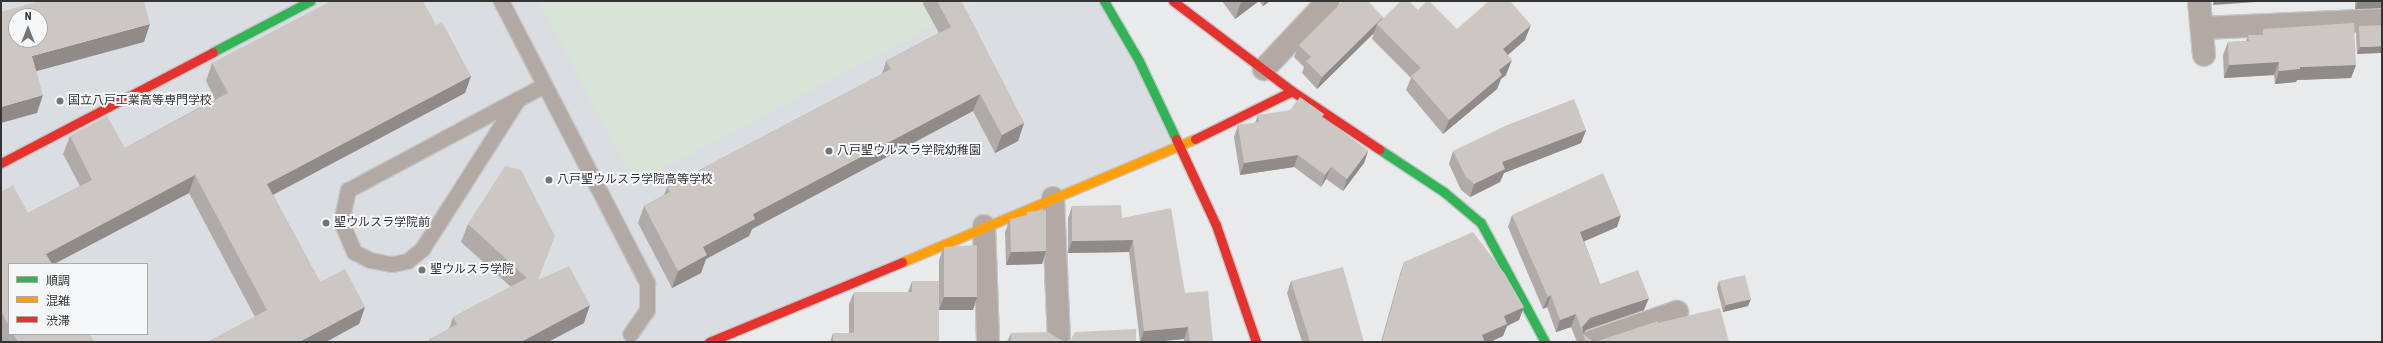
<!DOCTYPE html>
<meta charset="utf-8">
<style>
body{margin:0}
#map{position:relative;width:2383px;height:343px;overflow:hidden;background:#e9eaeb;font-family:"Roboto Condensed","Noto Sans JP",sans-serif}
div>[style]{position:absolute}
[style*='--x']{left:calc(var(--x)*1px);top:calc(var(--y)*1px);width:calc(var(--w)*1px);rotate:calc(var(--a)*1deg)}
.built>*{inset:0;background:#dadde2}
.green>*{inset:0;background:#dae3d7}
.roads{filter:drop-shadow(1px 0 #c5c6c7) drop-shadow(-1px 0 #c5c6c7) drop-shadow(0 1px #c5c6c7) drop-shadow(0 -1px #c5c6c7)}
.lane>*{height:15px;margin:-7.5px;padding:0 7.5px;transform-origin:7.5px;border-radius:7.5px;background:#b2a9a5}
.street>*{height:22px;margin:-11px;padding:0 11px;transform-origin:11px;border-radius:11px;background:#b2a9a5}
.fast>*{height:9px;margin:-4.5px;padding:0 4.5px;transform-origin:4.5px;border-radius:4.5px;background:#30b455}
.slow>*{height:9px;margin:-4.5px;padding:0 4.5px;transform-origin:4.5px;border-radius:4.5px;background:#ff9f0a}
.jam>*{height:9px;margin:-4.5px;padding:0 4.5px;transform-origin:4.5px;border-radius:4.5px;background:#e5322d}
.wall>*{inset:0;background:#b0aba9}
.shaded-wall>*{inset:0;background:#908b89}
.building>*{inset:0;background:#cdc7c4}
.dots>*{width:11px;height:11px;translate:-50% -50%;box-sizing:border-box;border:2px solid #f6f7f9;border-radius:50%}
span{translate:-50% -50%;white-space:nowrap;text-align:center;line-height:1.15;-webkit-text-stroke:4px #f6f7f9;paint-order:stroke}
.poi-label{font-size:12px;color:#343435}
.left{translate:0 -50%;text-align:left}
.frame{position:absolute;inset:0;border:2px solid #343435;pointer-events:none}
.legend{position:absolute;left:8px;top:263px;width:140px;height:72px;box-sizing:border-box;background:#f6f7f9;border:1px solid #a8a9ab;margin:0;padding:5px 7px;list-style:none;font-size:12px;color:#343435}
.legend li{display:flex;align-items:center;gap:8px;height:20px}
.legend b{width:20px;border:1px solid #a8a9ab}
.north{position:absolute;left:8px;top:8px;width:40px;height:40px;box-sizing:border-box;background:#f6f7f9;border:1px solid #a8a9ab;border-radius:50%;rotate:0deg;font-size:11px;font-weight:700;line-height:16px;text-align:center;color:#343435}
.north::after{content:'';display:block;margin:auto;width:14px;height:18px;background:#737475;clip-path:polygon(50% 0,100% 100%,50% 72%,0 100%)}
</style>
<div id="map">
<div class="built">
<i style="clip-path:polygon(evenodd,1px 1px,1104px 1px,1180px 146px,709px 342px,1px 342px,1px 1px,16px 16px,40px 16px,40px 40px,16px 40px,16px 16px,1px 1px,9px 264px,147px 264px,147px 334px,9px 334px,9px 264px)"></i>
</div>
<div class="green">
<i style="clip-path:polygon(538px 1px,980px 1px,635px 184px)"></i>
</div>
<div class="roads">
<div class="lane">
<i style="--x:501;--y:1;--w:318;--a:62.6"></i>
<i style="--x:647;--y:283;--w:27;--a:90"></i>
<i style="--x:647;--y:310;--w:29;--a:125"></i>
<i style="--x:518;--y:99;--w:178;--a:122.6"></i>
<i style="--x:422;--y:249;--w:19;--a:141"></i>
<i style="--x:407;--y:261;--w:16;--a:169"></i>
<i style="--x:391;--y:264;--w:21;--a:-169"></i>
<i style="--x:370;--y:260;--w:18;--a:-153"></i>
<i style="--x:354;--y:252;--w:33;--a:-113"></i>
<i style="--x:341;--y:222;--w:33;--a:-78"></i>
<i style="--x:348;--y:190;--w:193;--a:-28.2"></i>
<i style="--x:518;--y:99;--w:30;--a:-28"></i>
</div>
<div class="street">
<i style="--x:2199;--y:1;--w:54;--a:84.7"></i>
<i style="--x:2203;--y:28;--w:179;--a:-2.6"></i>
<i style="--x:1264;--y:69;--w:93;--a:-46.7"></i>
<i style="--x:1053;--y:198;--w:144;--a:87.6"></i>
<i style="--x:984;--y:226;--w:116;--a:88"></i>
<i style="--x:1590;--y:342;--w:92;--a:-19"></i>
</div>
<div class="fast">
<i style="--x:1104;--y:1;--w:69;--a:59.7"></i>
<i style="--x:1139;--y:61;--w:86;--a:64.6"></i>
<i style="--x:213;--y:52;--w:110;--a:-27.7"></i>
<i style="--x:1379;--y:149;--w:78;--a:33.5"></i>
<i style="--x:1444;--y:192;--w:48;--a:40"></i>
<i style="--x:1481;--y:223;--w:135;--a:61.7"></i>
</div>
<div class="slow">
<i style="--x:902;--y:262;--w:318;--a:-22.8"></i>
</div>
<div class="jam">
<i style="--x:1173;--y:1;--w:149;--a:37.1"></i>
<i style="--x:1292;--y:91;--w:105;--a:33.7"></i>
<i style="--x:1176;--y:139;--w:95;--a:65.1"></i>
<i style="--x:1216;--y:225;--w:124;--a:71.1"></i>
<i style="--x:1195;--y:139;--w:108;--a:-26.3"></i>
<i style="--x:1;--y:163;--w:239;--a:-27.6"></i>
<i style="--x:709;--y:342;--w:209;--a:-22.5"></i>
</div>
</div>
<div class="wall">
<i style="clip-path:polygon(924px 1px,961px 1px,1024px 123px,1018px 141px,995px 153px,973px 111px,752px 229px,749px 236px,706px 259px,701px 273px,672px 288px,638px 223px,644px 206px,664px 195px,667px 187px,882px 74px,886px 61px,939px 33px,923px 4px)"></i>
<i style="clip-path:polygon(1222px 1px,1259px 1px,1235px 19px)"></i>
<i style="clip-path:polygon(1259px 1px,1270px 1px,1263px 6px)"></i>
<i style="clip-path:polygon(2355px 1px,2382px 1px,2382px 8px,2355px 9px)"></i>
<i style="clip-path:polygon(1418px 10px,1457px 29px,1525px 40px,1508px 55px,1506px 75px,1501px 79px,1497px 89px,1443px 134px,1406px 90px,1411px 78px,1372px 39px,1374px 33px,1317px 89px,1302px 73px,1304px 67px,1294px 57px,1299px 45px,1382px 19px)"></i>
<i style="clip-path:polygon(436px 25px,471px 76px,465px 93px,273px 195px,320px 282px,365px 307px,359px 324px,255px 317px,189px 193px,54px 264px,9px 264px,9px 334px,89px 334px,94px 342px,2px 342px,1px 340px,1px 192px,28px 213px,80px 186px,63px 154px,70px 136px,125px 148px,215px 99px,206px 81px,212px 63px)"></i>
<i style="clip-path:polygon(2382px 25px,2357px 54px,2356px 34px,2359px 26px)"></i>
<i style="clip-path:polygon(2263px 29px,2356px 65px,2351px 78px,2297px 80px,2296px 82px,2275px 84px,2274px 75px,2224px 78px,2223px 55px,2228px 42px,2246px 41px,2248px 35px,2260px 35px)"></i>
<i style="clip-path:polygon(1324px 114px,1322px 117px,1368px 151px,1364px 163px,1343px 191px,1326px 179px,1321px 187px,1294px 167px,1240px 175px,1234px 137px,1238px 125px,1255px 123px,1258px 115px)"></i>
<i style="clip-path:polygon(1586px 130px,1581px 143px,1504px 173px,1500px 182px,1470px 197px,1461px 190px,1449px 164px,1453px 151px)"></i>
<i style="clip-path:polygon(1072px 206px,1122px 218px,1185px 293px,1213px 342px,1184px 342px,1184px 339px,1152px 342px,1140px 342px,1129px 252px,1068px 253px,1068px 218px)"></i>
<i style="clip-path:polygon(1027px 212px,1046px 251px,1042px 264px,1006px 265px,1005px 232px,1010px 219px,1026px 216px)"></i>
<i style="clip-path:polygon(1512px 215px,1617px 227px,1584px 241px,1600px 284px,1644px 310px,1586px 330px,1583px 334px,1592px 341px,1598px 341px,1658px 323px,1729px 342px,1577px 342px,1571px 327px,1556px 332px,1547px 307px,1543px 309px,1508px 227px)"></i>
<i style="clip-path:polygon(468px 224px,539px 280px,584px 323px,548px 342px,429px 342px,430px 339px,449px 329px,453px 317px,511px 287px,461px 242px)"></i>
<i style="clip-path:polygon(944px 247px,973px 310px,939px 310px,939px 260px)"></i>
<i style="clip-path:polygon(1404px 262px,1524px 307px,1519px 320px,1507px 326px,1503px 336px,1490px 342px,1381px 342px,1400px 274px)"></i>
<i style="clip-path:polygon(912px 281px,939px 342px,830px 342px,833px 333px,849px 333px,849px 304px,854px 292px,908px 292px)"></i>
<i style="clip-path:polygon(1291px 281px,1364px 342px,1302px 342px,1287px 293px)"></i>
<i style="clip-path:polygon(1719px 281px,1748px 306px,1723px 312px,1717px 288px)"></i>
<i style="clip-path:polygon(1011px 333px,1064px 342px,1136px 342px,1007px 342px)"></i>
</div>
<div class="shaded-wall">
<i style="clip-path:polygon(1243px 1px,1259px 1px,1235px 19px,1241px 2px)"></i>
<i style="clip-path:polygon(1265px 1px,1270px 1px,1263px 6px)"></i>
<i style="clip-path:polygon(2214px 1px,2256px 1px,2256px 2px,2213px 5px)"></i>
<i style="clip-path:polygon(2358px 1px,2382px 1px,2382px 6px,2381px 8px,2355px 9px)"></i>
<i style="clip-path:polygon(1383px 17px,1380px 26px,1377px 24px,1374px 33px,1317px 89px,1322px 77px)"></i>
<i style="clip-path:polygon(150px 24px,144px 42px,26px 74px,32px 56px)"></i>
<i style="clip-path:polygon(1531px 25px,1525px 40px,1497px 64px,1503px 49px)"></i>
<i style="clip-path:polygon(2382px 46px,2382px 53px,2357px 54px,2360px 47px)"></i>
<i style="clip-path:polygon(1512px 60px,1506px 75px,1501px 79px,1497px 89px,1443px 134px,1449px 120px,1499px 70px)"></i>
<i style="clip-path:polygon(2279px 62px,2274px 75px,2224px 78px,2229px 65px)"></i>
<i style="clip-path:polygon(2356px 65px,2351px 78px,2297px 80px,2296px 82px,2275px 84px,2279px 71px,2300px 67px)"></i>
<i style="clip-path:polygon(471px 76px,465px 93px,261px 201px,267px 184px)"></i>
<i style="clip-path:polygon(980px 94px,973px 111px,752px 229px,749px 236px,706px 259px,701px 273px,672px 288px,678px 271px,703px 247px,753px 214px)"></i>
<i style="clip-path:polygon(43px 95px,37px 113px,1px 123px,1px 107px)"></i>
<i style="clip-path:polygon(1024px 123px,1018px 141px,995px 153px,1002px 135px)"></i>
<i style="clip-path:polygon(1586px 130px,1581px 143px,1504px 173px,1500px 182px,1470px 197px,1474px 184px,1502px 162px)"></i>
<i style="clip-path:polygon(1368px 151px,1364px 163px,1343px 191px,1347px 179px)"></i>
<i style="clip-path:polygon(1298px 155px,1294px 167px,1240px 175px,1244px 163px)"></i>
<i style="clip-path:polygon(1331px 167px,1326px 179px,1321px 187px,1325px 175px)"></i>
<i style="clip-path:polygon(195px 175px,189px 193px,54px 264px,43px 264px,46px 254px)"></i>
<i style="clip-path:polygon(1621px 215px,1617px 227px,1576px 245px,1580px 232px)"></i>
<i style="clip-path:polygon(1133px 240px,1129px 252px,1068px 253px,1072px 241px)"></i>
<i style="clip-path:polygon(1046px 251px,1042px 264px,1006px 265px,1011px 252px)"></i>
<i style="clip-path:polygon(1551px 295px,1547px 307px,1543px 309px,1548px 297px)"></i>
<i style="clip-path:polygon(944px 297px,977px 297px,973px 310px,939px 310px)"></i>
<i style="clip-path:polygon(1649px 298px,1644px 310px,1586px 330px,1583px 334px,1582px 327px,1590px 318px)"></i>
<i style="clip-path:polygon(1751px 299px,1748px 306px,1723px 312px,1726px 305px)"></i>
<i style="clip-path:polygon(590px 305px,584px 323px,548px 342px,521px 342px)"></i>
<i style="clip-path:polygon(365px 307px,359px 324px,326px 342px,299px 342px)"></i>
<i style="clip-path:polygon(1524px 307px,1519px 320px,1507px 326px,1503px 336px,1490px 342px,1479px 342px,1482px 335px,1504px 316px)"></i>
<i style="clip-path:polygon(1576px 314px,1571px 327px,1556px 332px,1560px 320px)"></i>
<i style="clip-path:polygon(1188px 327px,1184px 339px,1152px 342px,1140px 342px,1144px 331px)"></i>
</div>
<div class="building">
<i style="clip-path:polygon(evenodd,39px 1px,144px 1px,150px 24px,32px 56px,43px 95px,1px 107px,1px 12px,39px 1px,16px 16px,40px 16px,40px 40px,16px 40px,16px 16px)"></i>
<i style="clip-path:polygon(331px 1px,423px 1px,436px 25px,442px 22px,471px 76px,267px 184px,320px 282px,345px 269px,365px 307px,299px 342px,207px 342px,267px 310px,195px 175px,46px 254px,52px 264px,9px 264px,9px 326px,1px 311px,1px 192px,13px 185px,28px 213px,92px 180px,70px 136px,107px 116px,125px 148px,228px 93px,212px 63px)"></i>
<i style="clip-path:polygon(937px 1px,961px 1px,1024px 123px,1002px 135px,980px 94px,753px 214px,755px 219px,703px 247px,707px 255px,678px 271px,644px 206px,670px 192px,667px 187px,891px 69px,886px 61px,951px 27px)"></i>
<i style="clip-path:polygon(1343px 1px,1368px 1px,1383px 17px,1322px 77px,1306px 61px,1311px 57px,1299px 45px)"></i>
<i style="clip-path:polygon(1401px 1px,1409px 1px,1418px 10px,1427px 1px,1429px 1px,1457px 29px,1489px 1px,1510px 1px,1531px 25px,1503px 49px,1512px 60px,1499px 70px,1502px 75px,1449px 120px,1411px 76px,1421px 68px,1377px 24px)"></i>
<i style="clip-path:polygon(2354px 23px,2356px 65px,2300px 67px,2300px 69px,2279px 71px,2279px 62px,2229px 65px,2228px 42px,2249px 41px,2248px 35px,2263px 35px,2263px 29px)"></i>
<i style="clip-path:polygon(2382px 25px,2382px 46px,2360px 47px,2359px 26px)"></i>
<i style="clip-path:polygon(1300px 97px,1324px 114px,1322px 117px,1368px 151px,1347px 179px,1331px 167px,1325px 175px,1298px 155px,1244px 163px,1238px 125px,1259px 122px,1258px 115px,1290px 110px)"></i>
<i style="clip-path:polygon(1574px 99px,1586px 130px,1502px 162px,1505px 169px,1474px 184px,1466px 177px,1453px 151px,1505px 126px)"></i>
<i style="clip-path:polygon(505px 166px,521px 170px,555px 236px,538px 280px,569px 266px,590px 305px,521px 342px,432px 342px,430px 339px,457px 324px,453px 317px,527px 278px,468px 224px)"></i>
<i style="clip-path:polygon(1603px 173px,1621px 215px,1580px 232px,1600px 284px,1638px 270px,1649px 298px,1590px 318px,1582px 327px,1583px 334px,1576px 314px,1560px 320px,1551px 295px,1548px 297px,1512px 215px)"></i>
<i style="clip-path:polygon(1121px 205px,1122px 218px,1171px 208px,1185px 293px,1208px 291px,1213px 342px,1190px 342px,1188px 327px,1144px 331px,1133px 240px,1072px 241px,1072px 206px)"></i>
<i style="clip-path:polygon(1046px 210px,1046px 251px,1011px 252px,1010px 219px,1027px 215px,1027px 212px)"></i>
<i style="clip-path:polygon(1473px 232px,1505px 274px,1524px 307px,1504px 316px,1507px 324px,1482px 335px,1485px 342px,1382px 342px,1404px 262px)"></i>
<i style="clip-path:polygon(977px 245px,977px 297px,944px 297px,944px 247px)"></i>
<i style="clip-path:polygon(1343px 267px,1364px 342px,1310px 342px,1291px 281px)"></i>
<i style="clip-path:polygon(1745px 275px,1751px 299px,1726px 305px,1719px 281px)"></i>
<i style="clip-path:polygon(912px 281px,939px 281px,939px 342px,833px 342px,833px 333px,854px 333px,854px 292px,912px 292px)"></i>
<i style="clip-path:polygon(1720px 308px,1729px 342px,1586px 342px,1583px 334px,1592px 341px,1598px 341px,1658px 321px,1658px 323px)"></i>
<i style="clip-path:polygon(1136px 329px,1136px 342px,1011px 342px,1011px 333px,1048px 332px,1064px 342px,1071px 339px,1075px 332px)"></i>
<i style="clip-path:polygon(13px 334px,89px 334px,94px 342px,18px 342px)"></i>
</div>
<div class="dots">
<i style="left:60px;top:101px;background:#737475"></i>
<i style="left:829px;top:151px;background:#737475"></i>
<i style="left:549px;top:180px;background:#737475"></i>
<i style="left:326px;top:223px;background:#737475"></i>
<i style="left:422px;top:270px;background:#737475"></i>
</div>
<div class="poi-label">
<span class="left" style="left:68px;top:101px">国立八戸工業高等専門学校</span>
<span class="left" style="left:837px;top:151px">八戸聖ウルスラ学院幼稚園</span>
<span class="left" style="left:557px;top:180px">八戸聖ウルスラ学院高等学校</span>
<span class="left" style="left:334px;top:223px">聖ウルスラ学院前</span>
<span class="left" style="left:430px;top:270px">聖ウルスラ学院</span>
</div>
<div class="frame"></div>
<ul class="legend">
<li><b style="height:5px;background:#30b455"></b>順調</li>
<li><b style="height:5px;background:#ff9f0a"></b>混雑</li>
<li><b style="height:5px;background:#e5322d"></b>渋滞</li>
</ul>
<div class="north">N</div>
</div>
